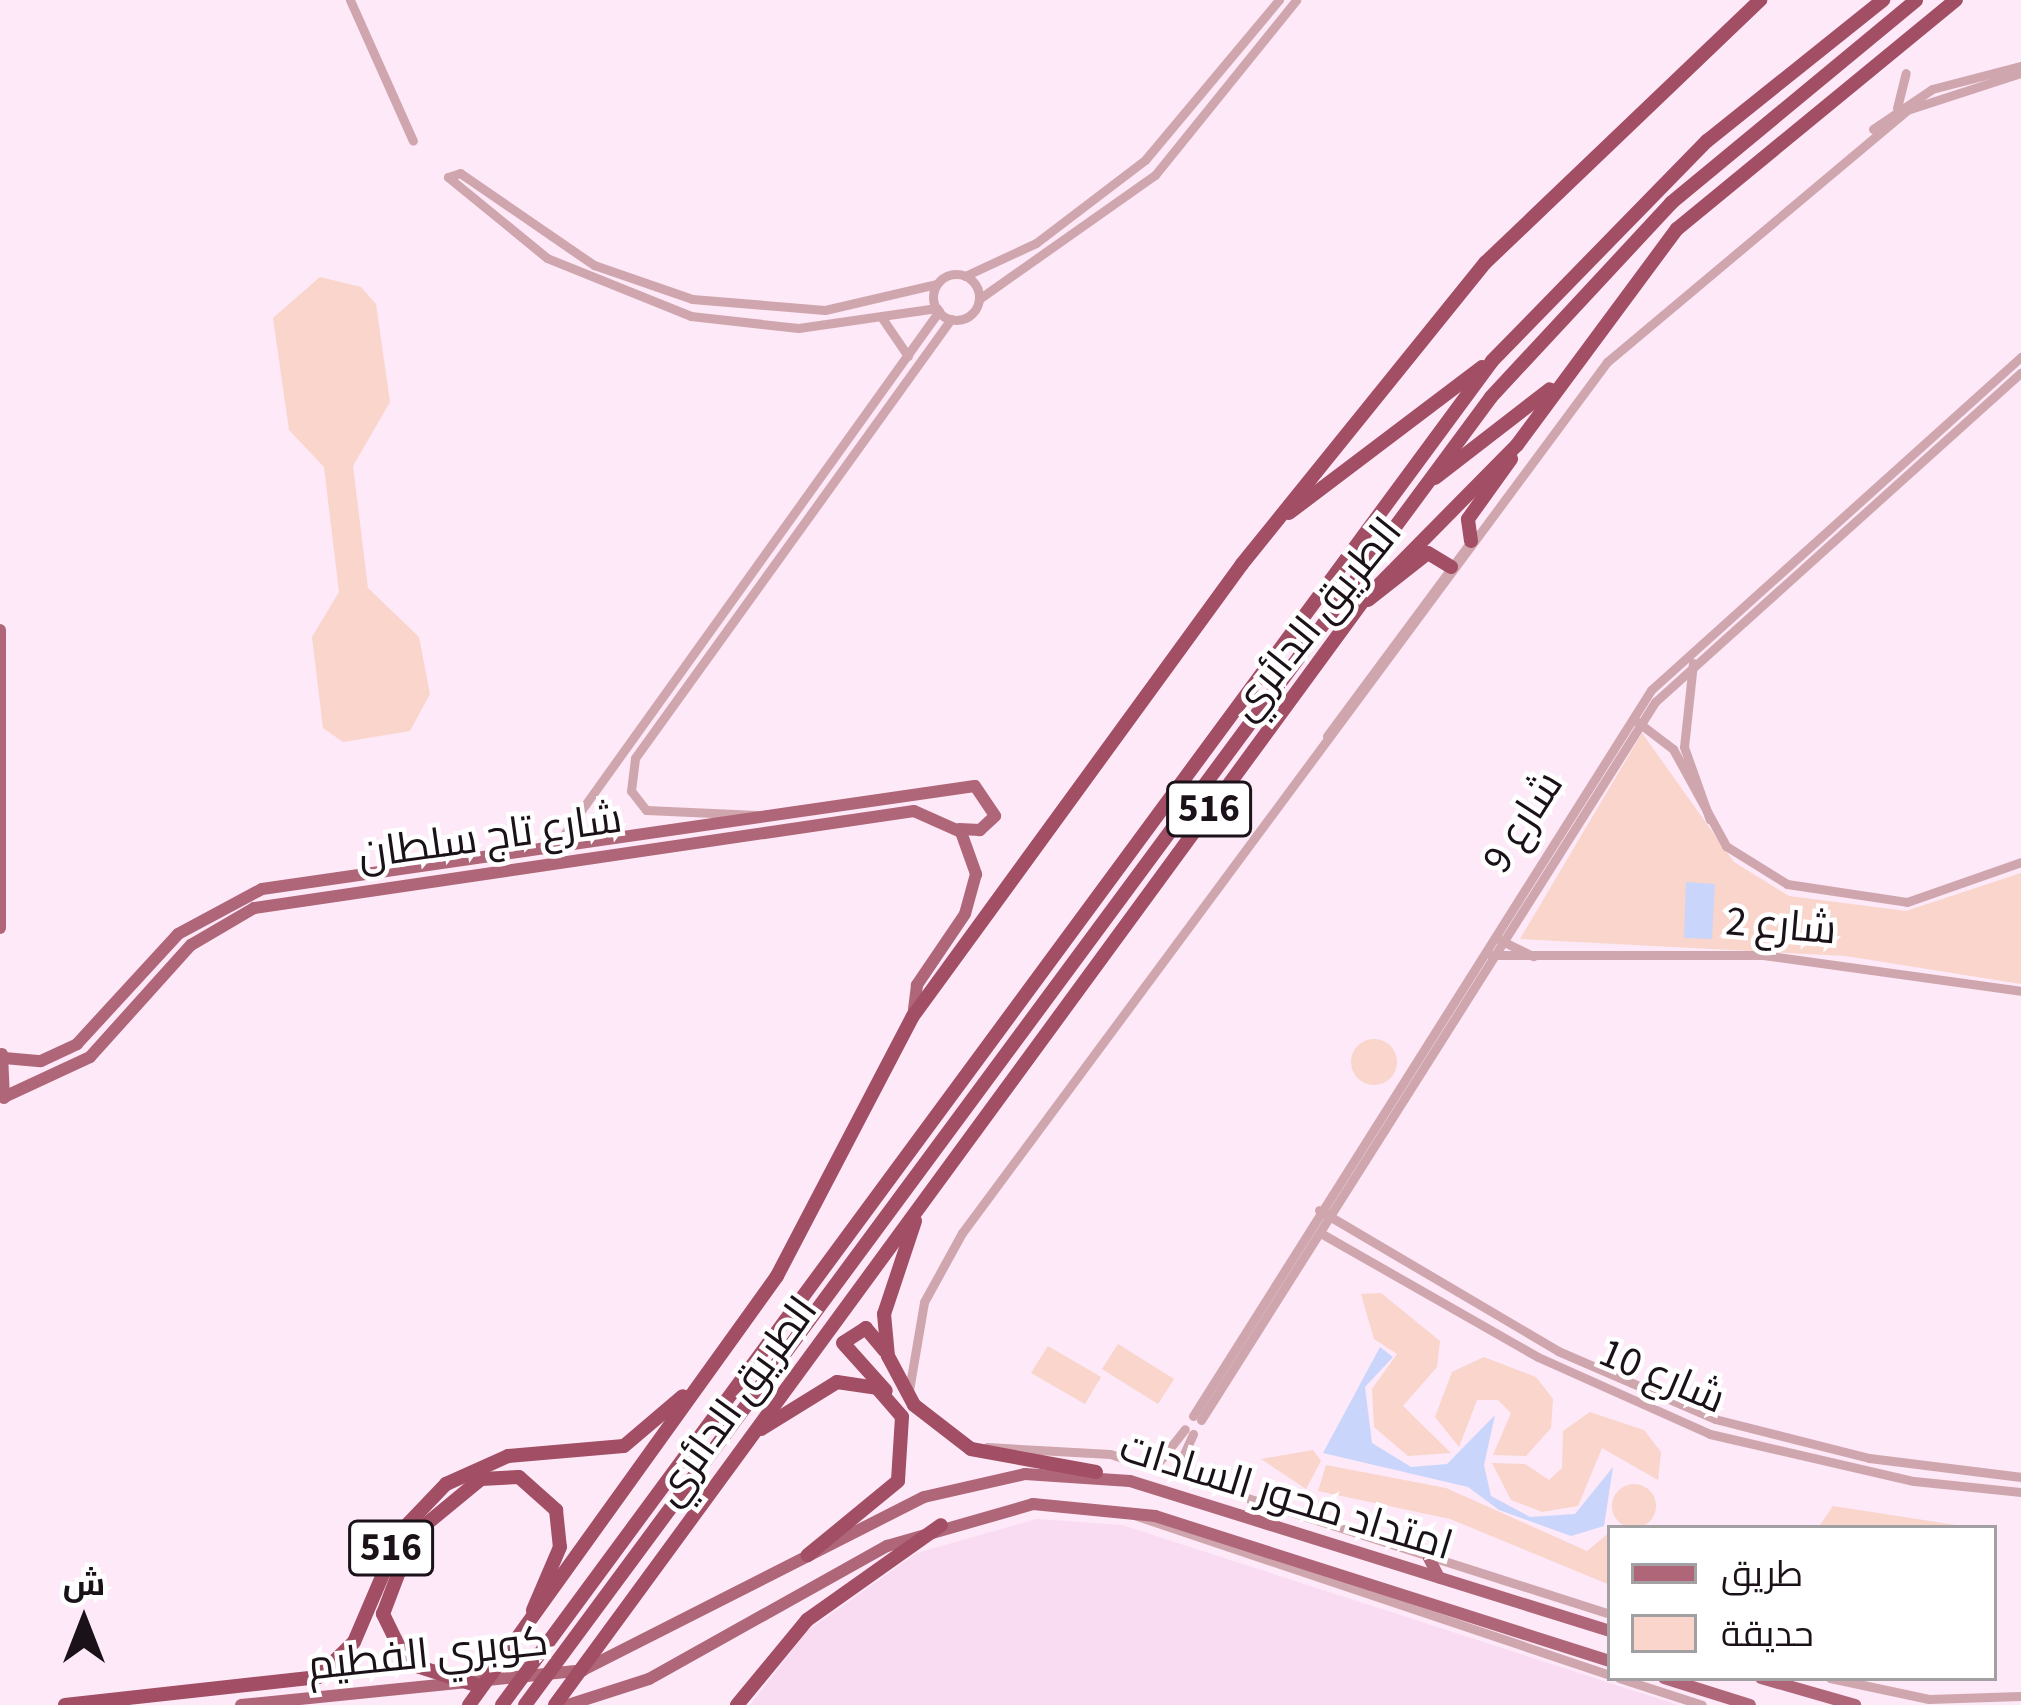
<!DOCTYPE html>
<meta charset="utf-8">
<style>
body{margin:0}
#map{position:relative;width:2021px;height:1705px;overflow:hidden;background:#fde9f8;font-family:"Source Sans 3",Cairo,sans-serif}
div>[style]{position:absolute}
[style*='--x']{left:calc(var(--x)*1px);top:calc(var(--y)*1px);width:calc(var(--w)*1px);rotate:calc(var(--a)*1deg)}
.built>*{inset:0;background:#f9dbf2}
.green>*{inset:0;background:#f9d5cb}
.round{border-radius:50%}
.water>*{inset:0;background:#cad5fb}
.minor>*{height:9px;margin:-4.5px;padding:0 4.5px;transform-origin:4.5px;border-radius:4.5px;background:#d0a6ae}
.minor>.ring{margin:-4.5px;padding:0;box-sizing:content-box;background:none;border:9px solid #d0a6ae;border-radius:50%}
.major>*{height:12px;margin:-6px;padding:0 6px;transform-origin:6px;border-radius:6px;background:#af6678}
.highway>*{height:14px;margin:-7px;padding:0 7px;transform-origin:7px;border-radius:7px;background:#a24e65}
span{translate:-50% -50%;white-space:nowrap;text-align:center;line-height:1.15;-webkit-text-stroke:9px #fff;paint-order:stroke}
.shield-label span{padding:3px 9px;background:#fff;border:3px solid;border-radius:9px;-webkit-text-stroke-width:0}
.shield-label{font-size:39px;color:#1a1218;font-weight:700}
.street-label{font-size:42px;color:#1a1218}
.legend{position:absolute;left:1607px;top:1525px;width:390px;height:156px;box-sizing:border-box;background:#fff;border:3px solid #a3a0a3;margin:0;padding:15px 21px;list-style:none;font-size:36px;color:#1a1218}
.legend li{display:flex;align-items:center;gap:24px;height:60px}
.legend b{width:60px;border:3px solid #a3a0a3}
.north{position:absolute;left:24px;top:1561px;width:120px;height:120px;-webkit-text-stroke:9px #fff;paint-order:stroke;rotate:0deg;font-size:33px;font-weight:700;line-height:48px;text-align:center;color:#1a1218}
.north::after{content:'';display:block;margin:auto;width:42px;height:54px;background:#1a1218;clip-path:polygon(50% 0,100% 100%,50% 72%,0 100%)}
</style>
<div id="map">
<div class="built">
<i style="clip-path:polygon(1036px 1519px,1122px 1525px,1678px 1705px,750px 1705px,807px 1631px,917px 1553px)"></i>
</div>
<div class="green">
<i style="clip-path:polygon(320px 277px,361px 287px,376px 304px,390px 402px,353px 466px,368px 588px,419px 637px,430px 694px,410px 731px,343px 742px,323px 728px,312px 637px,339px 592px,324px 467px,289px 430px,273px 318px)"></i>
<i style="clip-path:polygon(1642px 733px,1734px 862px,1789px 896px,1906px 911px,2021px 873px,2021px 984px,1846px 956px,1520px 939px)"></i>
<i class="round" style="left:1351px;top:1039px;width:46px;height:46px"></i>
<i style="clip-path:polygon(1381px 1293px,1440px 1341px,1437px 1367px,1403px 1406px,1451px 1453px,1408px 1456px,1374px 1427px,1372px 1389px,1397px 1354px,1374px 1339px,1361px 1294px)"></i>
<i style="clip-path:polygon(1118px 1344px,1174px 1379px,1158px 1404px,1102px 1369px)"></i>
<i style="clip-path:polygon(1048px 1346px,1101px 1377px,1085px 1404px,1031px 1373px)"></i>
<i style="clip-path:polygon(1484px 1357px,1536px 1377px,1553px 1399px,1551px 1428px,1526px 1456px,1493px 1455px,1511px 1413px,1498px 1400px,1477px 1400px,1459px 1447px,1435px 1417px,1452px 1372px)"></i>
<i style="clip-path:polygon(1590px 1412px,1644px 1430px,1661px 1452px,1658px 1480px,1602px 1448px,1578px 1506px,1542px 1512px,1511px 1500px,1492px 1463px,1525px 1464px,1549px 1480px,1562px 1468px,1563px 1431px)"></i>
<i style="clip-path:polygon(1313px 1450px,1321px 1461px,1306px 1489px,1261px 1459px)"></i>
<i style="clip-path:polygon(1326px 1465px,1446px 1488px,1587px 1551px,1610px 1532px,1610px 1585px,1450px 1519px,1318px 1491px)"></i>
<i class="round" style="left:1612px;top:1484px;width:44px;height:44px"></i>
<i style="clip-path:polygon(1833px 1506px,1975px 1528px,1818px 1528px)"></i>
</div>
<div class="water">
<i style="clip-path:polygon(1686px 882px,1715px 884px,1712px 939px,1684px 938px)"></i>
<i style="clip-path:polygon(1380px 1347px,1393px 1357px,1365px 1387px,1372px 1443px,1411px 1467px,1447px 1464px,1495px 1415px,1484px 1465px,1491px 1496px,1530px 1517px,1575px 1514px,1613px 1467px,1604px 1526px,1571px 1536px,1499px 1510px,1468px 1487px,1323px 1453px)"></i>
</div>
<div class="minor">
<i style="--x:350;--y:0;--w:154;--a:65.9"></i>
<i style="--x:1897;--y:108;--w:36;--a:-76"></i>
<i style="--x:1873;--y:129;--w:71;--a:-34.1"></i>
<i style="--x:1932;--y:89;--w:92;--a:-14.5"></i>
<i class="ring" style="left:933px;top:274px;width:37px;height:37px"></i>
<i style="--x:965;--y:276;--w:78;--a:-24.9"></i>
<i style="--x:1036;--y:243;--w:137;--a:-37.3"></i>
<i style="--x:1145;--y:160;--w:209;--a:-50.1"></i>
<i style="--x:979;--y:299;--w:215;--a:-35.2"></i>
<i style="--x:1155;--y:175;--w:225;--a:-51.1"></i>
<i style="--x:937;--y:308;--w:140;--a:171.8"></i>
<i style="--x:798;--y:328;--w:108;--a:-173.6"></i>
<i style="--x:691;--y:316;--w:155;--a:-158.1"></i>
<i style="--x:547;--y:258;--w:128;--a:-140.7"></i>
<i style="--x:448;--y:177;--w:13;--a:-18"></i>
<i style="--x:460;--y:173;--w:163;--a:34.5"></i>
<i style="--x:594;--y:265;--w:104;--a:19.1"></i>
<i style="--x:692;--y:299;--w:133;--a:4.7"></i>
<i style="--x:825;--y:310;--w:115;--a:-13.1"></i>
<i style="--x:882;--y:318;--w:46;--a:55.6"></i>
<i style="--x:1693;--y:663;--w:84;--a:96.1"></i>
<i style="--x:1684;--y:747;--w:77;--a:70.4"></i>
<i style="--x:1635;--y:720;--w:48;--a:37.3"></i>
<i style="--x:1673;--y:749;--w:111;--a:61.3"></i>
<i style="--x:1726;--y:846;--w:72;--a:31.9"></i>
<i style="--x:1787;--y:884;--w:121;--a:8.5"></i>
<i style="--x:1907;--y:902;--w:121;--a:-19.3"></i>
<i style="--x:1327;--y:736;--w:235;--a:-53.5"></i>
<i style="--x:757;--y:815;--w:111;--a:-177.4"></i>
<i style="--x:646;--y:810;--w:24;--a:-128"></i>
<i style="--x:631;--y:791;--w:33;--a:-83"></i>
<i style="--x:635;--y:758;--w:541;--a:-54.25"></i>
<i style="--x:560;--y:840;--w:651;--a:-54.38"></i>
<i style="--x:1500;--y:940;--w:37;--a:26"></i>
<i style="--x:1491;--y:955;--w:272;--a:0"></i>
<i style="--x:1763;--y:955;--w:260;--a:7.9"></i>
<i style="--x:1319;--y:1210;--w:277;--a:30.5"></i>
<i style="--x:1558;--y:1351;--w:171;--a:23.4"></i>
<i style="--x:1715;--y:1419;--w:159;--a:14.2"></i>
<i style="--x:1869;--y:1458;--w:153;--a:7.1"></i>
<i style="--x:1324;--y:1235;--w:246;--a:29.7"></i>
<i style="--x:1538;--y:1357;--w:188;--a:24.1"></i>
<i style="--x:1710;--y:1434;--w:209;--a:13"></i>
<i style="--x:1914;--y:1481;--w:108;--a:5.9"></i>
<i style="--x:908;--y:1396;--w:95;--a:-80.3"></i>
<i style="--x:924;--y:1302;--w:79;--a:-61.2"></i>
<i style="--x:962;--y:1233;--w:1084;--a:-53.48"></i>
<i style="--x:1607;--y:362;--w:392;--a:-40"></i>
<i style="--x:1907;--y:110;--w:120;--a:-18"></i>
<i style="--x:1193;--y:1416;--w:858;--a:-57.75"></i>
<i style="--x:1651;--y:690;--w:498;--a:-42"></i>
<i style="--x:1201;--y:1420;--w:849;--a:-57.69"></i>
<i style="--x:1655;--y:702;--w:492;--a:-42"></i>
<i style="--x:987;--y:1447;--w:123;--a:3.3"></i>
<i style="--x:1110;--y:1454;--w:525;--a:17.74"></i>
<i style="--x:1155;--y:1467;--w:48;--a:-51.7"></i>
<i style="--x:1175;--y:1474;--w:44;--a:-65.8"></i>
<i style="--x:1134;--y:1515;--w:502;--a:18.58"></i>
<i style="--x:1619;--y:1678;--w:87;--a:18"></i>
<i style="--x:1830;--y:1678;--w:101;--a:12"></i>
<i style="--x:1929;--y:1699;--w:92;--a:-1.9"></i>
</div>
<div class="major">
<i style="--x:0;--y:630;--w:298;--a:90"></i>
<i style="--x:2;--y:1054;--w:44;--a:87.4"></i>
<i style="--x:4;--y:1058;--w:37;--a:5"></i>
<i style="--x:41;--y:1061;--w:40;--a:-25"></i>
<i style="--x:77;--y:1044;--w:149;--a:-47.4"></i>
<i style="--x:178;--y:934;--w:95;--a:-28.2"></i>
<i style="--x:262;--y:889;--w:720;--a:-8.22"></i>
<i style="--x:975;--y:786;--w:36;--a:56"></i>
<i style="--x:995;--y:816;--w:21;--a:137"></i>
<i style="--x:980;--y:830;--w:21;--a:-177"></i>
<i style="--x:4;--y:1097;--w:95;--a:-24.9"></i>
<i style="--x:90;--y:1057;--w:151;--a:-48"></i>
<i style="--x:191;--y:945;--w:73;--a:-30.4"></i>
<i style="--x:254;--y:908;--w:667;--a:-8.36"></i>
<i style="--x:914;--y:811;--w:51;--a:24.1"></i>
<i style="--x:961;--y:832;--w:45;--a:70.3"></i>
<i style="--x:976;--y:874;--w:41;--a:105.4"></i>
<i style="--x:965;--y:914;--w:86;--a:124.1"></i>
<i style="--x:917;--y:985;--w:31;--a:97"></i>
<i style="--x:1429;--y:1558;--w:22;--a:63"></i>
<i style="--x:1664;--y:1678;--w:90;--a:17.4"></i>
<i style="--x:1761;--y:1678;--w:98;--a:16"></i>
<i style="--x:241;--y:1705;--w:344;--a:-5.8"></i>
<i style="--x:583;--y:1670;--w:382;--a:-26.9"></i>
<i style="--x:924;--y:1497;--w:104;--a:-12.8"></i>
<i style="--x:1025;--y:1474;--w:105;--a:3.8"></i>
<i style="--x:1130;--y:1481;--w:503;--a:17.35"></i>
<i style="--x:568;--y:1705;--w:85;--a:-17.8"></i>
<i style="--x:649;--y:1679;--w:273;--a:-29.2"></i>
<i style="--x:887;--y:1546;--w:152;--a:-16"></i>
<i style="--x:1033;--y:1504;--w:123;--a:5.6"></i>
<i style="--x:1155;--y:1516;--w:478;--a:17.7"></i>
</div>
<div class="highway">
<i style="--x:1435;--y:478;--w:145;--a:-37.7"></i>
<i style="--x:1289;--y:513;--w:242;--a:-37.1"></i>
<i style="--x:1471;--y:541;--w:22;--a:-98"></i>
<i style="--x:1468;--y:519;--w:74;--a:-54.4"></i>
<i style="--x:1368;--y:600;--w:76;--a:-38.1"></i>
<i style="--x:1428;--y:553;--w:27;--a:31"></i>
<i style="--x:915;--y:1221;--w:98;--a:108.4"></i>
<i style="--x:884;--y:1314;--w:42;--a:84.6"></i>
<i style="--x:888;--y:1356;--w:55;--a:62"></i>
<i style="--x:914;--y:1405;--w:72;--a:37.7"></i>
<i style="--x:971;--y:1449;--w:127;--a:10.4"></i>
<i style="--x:885;--y:1351;--w:30;--a:-130"></i>
<i style="--x:866;--y:1328;--w:27;--a:147"></i>
<i style="--x:843;--y:1343;--w:64;--a:48.1"></i>
<i style="--x:761;--y:1429;--w:89;--a:-31.7"></i>
<i style="--x:837;--y:1382;--w:40;--a:8.5"></i>
<i style="--x:877;--y:1388;--w:38;--a:49"></i>
<i style="--x:902;--y:1417;--w:64;--a:93.6"></i>
<i style="--x:898;--y:1481;--w:117;--a:140.6"></i>
<i style="--x:476;--y:1685;--w:72;--a:-162.3"></i>
<i style="--x:407;--y:1663;--w:55;--a:-116.1"></i>
<i style="--x:383;--y:1614;--w:85;--a:-69.2"></i>
<i style="--x:413;--y:1535;--w:88;--a:-39.5"></i>
<i style="--x:481;--y:1479;--w:38;--a:-3"></i>
<i style="--x:519;--y:1477;--w:50;--a:41.7"></i>
<i style="--x:556;--y:1510;--w:37;--a:84"></i>
<i style="--x:560;--y:1547;--w:69;--a:113.2"></i>
<i style="--x:65;--y:1705;--w:255;--a:-6.3"></i>
<i style="--x:318;--y:1677;--w:50;--a:-44.2"></i>
<i style="--x:354;--y:1642;--w:122;--a:-66.8"></i>
<i style="--x:402;--y:1530;--w:64;--a:-46.3"></i>
<i style="--x:446;--y:1484;--w:68;--a:-24.3"></i>
<i style="--x:508;--y:1456;--w:116;--a:-4.9"></i>
<i style="--x:624;--y:1446;--w:77;--a:-40.3"></i>
<i style="--x:469;--y:1705;--w:528;--a:-54.32"></i>
<i style="--x:777;--y:1276;--w:293;--a:-62.4"></i>
<i style="--x:913;--y:1016;--w:559;--a:-53.95"></i>
<i style="--x:1242;--y:564;--w:387;--a:-51.1"></i>
<i style="--x:1485;--y:263;--w:381;--a:-43.7"></i>
<i style="--x:502;--y:1705;--w:1669;--a:-53.62"></i>
<i style="--x:1492;--y:361;--w:308;--a:-45.7"></i>
<i style="--x:1707;--y:141;--w:226;--a:-38.7"></i>
<i style="--x:525;--y:1705;--w:1626;--a:-53.55"></i>
<i style="--x:1491;--y:397;--w:265;--a:-47.1"></i>
<i style="--x:1671;--y:203;--w:318;--a:-39.6"></i>
<i style="--x:555;--y:1705;--w:1368;--a:-53.8"></i>
<i style="--x:1363;--y:601;--w:219;--a:-45.4"></i>
<i style="--x:1517;--y:445;--w:269;--a:-53.5"></i>
<i style="--x:1677;--y:229;--w:361;--a:-39.4"></i>
<i style="--x:737;--y:1705;--w:110;--a:-50.5"></i>
<i style="--x:807;--y:1620;--w:164;--a:-35.3"></i>
</div>
<div class="shield-label">
<span style="left:1209px;top:809px">516</span>
<span style="left:391px;top:1548px">516</span>
</div>
<div class="street-label">
<span style="left:1316px;top:619px;rotate:-51deg">الطريق الدائري</span>
<span style="left:1523px;top:822px;rotate:-57deg">شارع 9</span>
<span style="left:490px;top:837px;rotate:-8deg">شارع تاج سلطان</span>
<span style="left:1781px;top:926px;rotate:5deg">شارع 2</span>
<span style="left:1662px;top:1376px;rotate:23deg">شارع 10</span>
<span style="left:736px;top:1401px;rotate:-54deg">الطريق الدائري</span>
<span style="left:1286px;top:1497px;rotate:17deg">امتداد محور السادات</span>
<span style="left:428px;top:1654px;rotate:-6deg">كوبري الفطيم</span>
</div>
<ul class="legend">
<li><b style="height:15px;background:#af6678"></b>طريق</li>
<li><b style="height:33px;background:#f9d5cb"></b>حديقة</li>
</ul>
<div class="north">ش</div>
</div>
